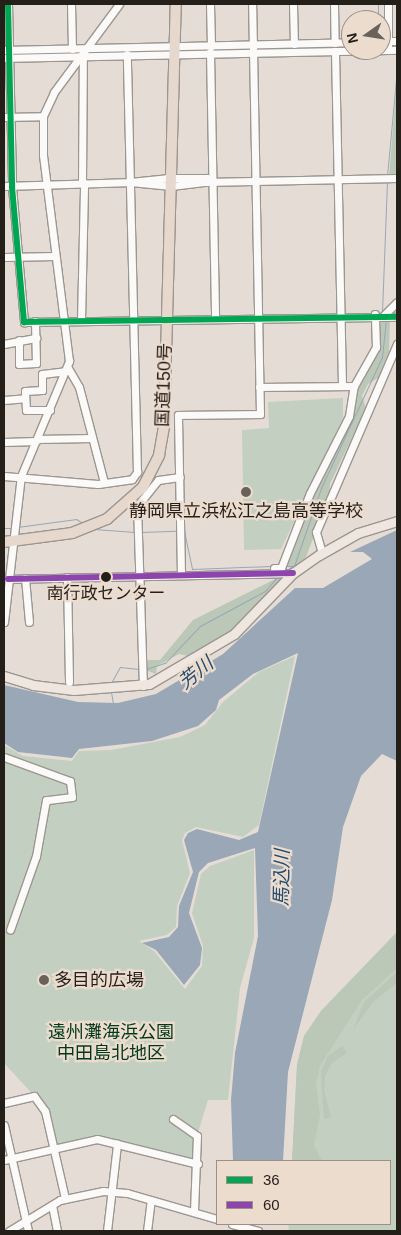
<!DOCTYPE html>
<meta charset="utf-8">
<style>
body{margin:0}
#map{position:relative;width:401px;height:1235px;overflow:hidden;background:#e5ddd5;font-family:Helvetica,"Noto Sans JP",sans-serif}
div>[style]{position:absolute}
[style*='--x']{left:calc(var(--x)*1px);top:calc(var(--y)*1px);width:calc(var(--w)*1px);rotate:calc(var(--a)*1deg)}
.green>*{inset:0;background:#c3cfc0}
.forest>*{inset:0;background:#bbc8b8}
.water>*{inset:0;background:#99a7b6}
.stream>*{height:1px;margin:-0.5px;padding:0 0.5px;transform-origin:0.5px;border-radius:0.5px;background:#99a7b6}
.roads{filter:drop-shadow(1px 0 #9c9690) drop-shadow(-1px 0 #9c9690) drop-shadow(0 1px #9c9690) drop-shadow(0 -1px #9c9690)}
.minor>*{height:7px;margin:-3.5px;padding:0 3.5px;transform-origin:3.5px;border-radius:3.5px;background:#fbfaf9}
.major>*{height:9px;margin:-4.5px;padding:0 4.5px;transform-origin:4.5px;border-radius:4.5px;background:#eee6df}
.highway>*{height:10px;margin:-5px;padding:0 5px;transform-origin:5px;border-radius:5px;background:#e7d8cd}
.bus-1>*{height:6px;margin:-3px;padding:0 3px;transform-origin:3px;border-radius:3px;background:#00a651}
.bus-2>*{height:6px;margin:-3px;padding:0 3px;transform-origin:3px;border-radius:3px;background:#8e44ad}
.dots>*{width:14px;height:14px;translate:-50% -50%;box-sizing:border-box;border:2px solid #ecdcce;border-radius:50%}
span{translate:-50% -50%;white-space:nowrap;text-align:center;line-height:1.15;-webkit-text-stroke:4.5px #ecdcce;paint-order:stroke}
.bus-label{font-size:17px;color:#251f1a}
.street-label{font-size:18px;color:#251f1a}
.poi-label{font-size:18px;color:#251f1a}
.left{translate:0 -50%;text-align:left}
.park-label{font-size:18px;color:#00381b}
.water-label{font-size:19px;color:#234c6f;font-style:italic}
.frame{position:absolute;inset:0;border:5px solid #251f1a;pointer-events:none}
.legend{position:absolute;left:216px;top:1160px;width:175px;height:65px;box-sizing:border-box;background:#ecdcce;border:1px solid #9c9086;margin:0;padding:6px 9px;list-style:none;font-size:15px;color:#251f1a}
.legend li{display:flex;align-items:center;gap:10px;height:25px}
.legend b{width:25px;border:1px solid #9c9086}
.north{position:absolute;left:341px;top:10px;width:50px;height:50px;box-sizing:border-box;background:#ecdcce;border:1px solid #9c9086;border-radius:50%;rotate:257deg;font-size:14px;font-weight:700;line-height:20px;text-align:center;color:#251f1a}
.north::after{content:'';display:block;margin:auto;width:18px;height:22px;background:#68625b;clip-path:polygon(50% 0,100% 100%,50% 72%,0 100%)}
</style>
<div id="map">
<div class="green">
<i style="clip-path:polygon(343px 398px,343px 418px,281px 549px,244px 550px,242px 430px,269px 428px,268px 402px)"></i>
<i style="clip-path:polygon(295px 656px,259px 825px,243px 837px,196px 827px,185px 833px,182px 840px,190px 873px,177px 906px,176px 927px,167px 935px,139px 941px,154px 951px,185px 989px,202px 966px,203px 946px,192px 913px,201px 874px,210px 866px,254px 850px,254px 938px,240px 988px,228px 1100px,208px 1100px,197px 1136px,198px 1161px,97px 1137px,57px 1144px,48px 1111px,4px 1063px,4px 745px,23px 756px,72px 761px,79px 751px,111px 750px,180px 737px,205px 725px,223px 702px,259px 672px)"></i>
<i style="clip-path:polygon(397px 932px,397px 1231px,289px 1231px,288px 1224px,390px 1224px,390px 1161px,292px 1161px,297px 1065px,304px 1036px,321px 1011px)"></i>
</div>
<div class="forest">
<i style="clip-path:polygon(397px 79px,397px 176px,389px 176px)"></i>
<i style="clip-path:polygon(381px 318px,390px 320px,389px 352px,378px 378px,368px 384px,362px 396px,366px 408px,330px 484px,329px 497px,306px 557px,294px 569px,285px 566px,300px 522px,351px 417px,356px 389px,378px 349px)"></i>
<i style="clip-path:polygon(283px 575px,285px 578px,245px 619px,208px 647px,192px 657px,179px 654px,157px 666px,156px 674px,148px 671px,148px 660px,160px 660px,193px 620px)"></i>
<i style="clip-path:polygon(397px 932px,397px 968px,362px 1000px,320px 1066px,316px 1084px,320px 1115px,314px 1145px,322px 1161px,292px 1161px,297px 1065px,304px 1036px,321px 1011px)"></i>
<i style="clip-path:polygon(397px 972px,397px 983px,373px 1002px,353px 1030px,364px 1002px)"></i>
<i style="clip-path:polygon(342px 1046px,347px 1053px,332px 1063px,325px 1076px,324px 1091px,331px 1117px,324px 1119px,321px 1072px,328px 1056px)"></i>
</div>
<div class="water">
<i style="clip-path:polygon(397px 530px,397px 761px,382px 754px,361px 776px,343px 827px,332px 900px,288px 1072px,283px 1161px,233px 1161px,231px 1100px,235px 1053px,258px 936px,255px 848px,208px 863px,199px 872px,189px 913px,202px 948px,200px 965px,184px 985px,156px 950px,142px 943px,169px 937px,178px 927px,179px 906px,193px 872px,184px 840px,188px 833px,197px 829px,239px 840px,258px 832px,298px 653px,253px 674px,219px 700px,216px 710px,198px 726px,152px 741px,79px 749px,72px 758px,18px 752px,4px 743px,4px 685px,78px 702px,118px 703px,156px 694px,223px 654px,295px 588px,323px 588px,372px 559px,363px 552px,350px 552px)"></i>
</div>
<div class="stream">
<i style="--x:378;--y:20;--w:16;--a:-90"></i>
<i style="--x:392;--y:46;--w:5;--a:-11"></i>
<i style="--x:255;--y:48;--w:96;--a:-1.2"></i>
<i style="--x:217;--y:49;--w:32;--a:-2"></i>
<i style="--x:100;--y:52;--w:20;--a:-3"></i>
<i style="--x:14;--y:53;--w:64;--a:-0.9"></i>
<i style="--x:387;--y:176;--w:108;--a:-84.7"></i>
<i style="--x:382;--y:312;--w:130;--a:-87.8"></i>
<i style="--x:17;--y:527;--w:60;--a:-7.7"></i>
<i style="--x:76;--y:519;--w:9;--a:32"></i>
<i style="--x:4;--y:528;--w:7;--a:0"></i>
<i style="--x:94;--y:529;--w:41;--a:4.2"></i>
<i style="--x:184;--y:531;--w:39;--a:78"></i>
<i style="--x:192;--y:569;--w:79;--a:-2.2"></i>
<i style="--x:141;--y:532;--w:36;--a:-2"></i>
<i style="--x:285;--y:566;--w:8;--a:0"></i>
<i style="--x:286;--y:570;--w:9;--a:-27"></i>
<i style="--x:294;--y:566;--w:83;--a:-70.9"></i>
<i style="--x:321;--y:488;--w:145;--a:-65"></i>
<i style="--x:382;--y:357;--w:36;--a:-84"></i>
<i style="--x:146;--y:669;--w:20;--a:-18"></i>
<i style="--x:165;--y:663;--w:51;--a:-46.6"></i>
<i style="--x:200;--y:626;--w:74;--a:-28.3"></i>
<i style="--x:265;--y:591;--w:18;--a:-49"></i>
<i style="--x:111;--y:683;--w:18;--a:-61"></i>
<i style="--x:120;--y:667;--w:19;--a:6"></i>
<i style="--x:111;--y:692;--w:11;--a:80"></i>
</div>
<div class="roads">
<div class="minor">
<i style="--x:8;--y:4;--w:183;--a:88.7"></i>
<i style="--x:12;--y:187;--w:136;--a:84.9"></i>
<i style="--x:24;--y:322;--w:373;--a:-0.8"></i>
<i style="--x:71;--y:4;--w:45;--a:88.7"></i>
<i style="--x:210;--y:4;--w:42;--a:88.6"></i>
<i style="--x:293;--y:4;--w:40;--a:88.6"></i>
<i style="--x:334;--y:4;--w:39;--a:89"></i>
<i style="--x:381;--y:41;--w:16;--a:0"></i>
<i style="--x:4;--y:50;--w:347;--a:-1.3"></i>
<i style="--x:388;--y:50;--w:46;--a:-90"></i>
<i style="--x:335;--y:51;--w:335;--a:88.8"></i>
<i style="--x:210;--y:52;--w:264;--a:88.9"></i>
<i style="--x:4;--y:58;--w:393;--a:-1.2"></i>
<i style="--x:4;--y:117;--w:39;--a:-1"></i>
<i style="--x:167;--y:178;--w:40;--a:0"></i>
<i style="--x:207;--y:178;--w:6;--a:31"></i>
<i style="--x:212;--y:181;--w:41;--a:173"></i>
<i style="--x:171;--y:186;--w:41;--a:-174.4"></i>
<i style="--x:130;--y:182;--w:37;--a:-6"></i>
<i style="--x:205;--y:182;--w:192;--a:-1.2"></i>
<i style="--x:82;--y:183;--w:128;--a:-89.6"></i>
<i style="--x:4;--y:186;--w:129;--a:-1.8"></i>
<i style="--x:4;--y:257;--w:51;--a:-1.1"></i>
<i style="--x:384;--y:315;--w:18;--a:-45"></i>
<i style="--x:81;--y:320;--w:137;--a:-88.7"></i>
<i style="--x:19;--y:340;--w:24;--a:90"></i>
<i style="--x:19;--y:364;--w:17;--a:-3"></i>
<i style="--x:36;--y:363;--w:42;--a:-91.4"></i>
<i style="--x:4;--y:344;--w:33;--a:-11"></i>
<i style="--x:68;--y:368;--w:22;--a:60"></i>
<i style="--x:79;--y:387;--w:98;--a:75.3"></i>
<i style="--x:259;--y:387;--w:95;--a:-0.6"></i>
<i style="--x:354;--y:386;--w:45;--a:-60.6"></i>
<i style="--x:376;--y:347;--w:33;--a:-92"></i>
<i style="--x:4;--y:400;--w:21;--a:-5"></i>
<i style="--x:50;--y:410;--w:24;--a:180"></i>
<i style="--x:26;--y:410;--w:19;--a:-93"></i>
<i style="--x:25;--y:391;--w:17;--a:-3"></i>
<i style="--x:42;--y:390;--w:16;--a:-90"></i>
<i style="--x:42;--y:374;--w:25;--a:-7"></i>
<i style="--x:37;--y:439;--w:55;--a:-1"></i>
<i style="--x:4;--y:442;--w:32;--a:-2"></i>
<i style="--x:4;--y:476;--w:94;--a:4.9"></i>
<i style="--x:98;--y:484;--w:34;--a:-8"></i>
<i style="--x:132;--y:479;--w:9;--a:-54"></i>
<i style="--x:137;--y:472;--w:418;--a:-91.4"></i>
<i style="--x:322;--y:553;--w:22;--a:-106"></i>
<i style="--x:316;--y:532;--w:205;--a:-66.7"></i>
<i style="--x:274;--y:568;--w:7;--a:0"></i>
<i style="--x:281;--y:568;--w:80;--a:-68.9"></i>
<i style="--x:310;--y:493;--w:86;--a:-63.1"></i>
<i style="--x:349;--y:416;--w:30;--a:-81"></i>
<i style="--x:181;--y:574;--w:159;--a:-91.1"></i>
<i style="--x:178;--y:415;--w:82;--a:-0.7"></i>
<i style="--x:260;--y:414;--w:410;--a:-91.1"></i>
<i style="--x:67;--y:577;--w:105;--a:88.9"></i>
<i style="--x:25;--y:578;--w:44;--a:84.8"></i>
<i style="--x:8;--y:579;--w:285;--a:-1.2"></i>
<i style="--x:4;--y:622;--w:147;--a:-83.4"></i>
<i style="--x:21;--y:476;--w:125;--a:-67.3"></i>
<i style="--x:69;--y:361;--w:208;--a:-97.2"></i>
<i style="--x:43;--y:155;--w:39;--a:-90"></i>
<i style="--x:43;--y:116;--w:26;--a:-65"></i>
<i style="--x:54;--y:92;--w:109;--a:-53.5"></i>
<i style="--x:143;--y:686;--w:180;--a:-91.9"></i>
<i style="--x:137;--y:506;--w:33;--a:-51"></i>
<i style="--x:158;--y:480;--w:22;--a:-8"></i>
<i style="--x:4;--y:757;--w:70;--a:20"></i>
<i style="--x:70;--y:781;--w:16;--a:83"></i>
<i style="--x:72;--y:797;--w:26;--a:173"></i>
<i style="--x:46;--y:800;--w:57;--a:100.1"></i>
<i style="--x:36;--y:856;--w:78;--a:109.4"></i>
<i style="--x:4;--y:1103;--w:31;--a:-13"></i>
<i style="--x:34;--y:1096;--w:19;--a:54"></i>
<i style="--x:45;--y:1111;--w:89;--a:77.1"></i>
<i style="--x:173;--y:1119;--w:29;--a:35"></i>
<i style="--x:197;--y:1136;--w:76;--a:92.3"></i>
<i style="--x:4;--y:1125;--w:109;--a:77.2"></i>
<i style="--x:4;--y:1160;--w:95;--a:-12.7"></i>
<i style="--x:97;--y:1139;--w:104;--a:13.9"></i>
<i style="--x:52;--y:1205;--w:26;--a:79"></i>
<i style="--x:232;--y:1224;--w:27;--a:15"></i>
<i style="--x:9;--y:1231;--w:60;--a:-31.3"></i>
<i style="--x:60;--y:1200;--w:44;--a:-11.8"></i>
<i style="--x:103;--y:1191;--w:24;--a:5"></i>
<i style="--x:127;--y:1193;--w:94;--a:16.1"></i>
<i style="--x:107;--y:1231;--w:88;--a:-83.4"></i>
<i style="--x:147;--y:1231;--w:31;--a:-83"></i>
</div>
<div class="major">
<i style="--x:4;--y:676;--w:30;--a:17"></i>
<i style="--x:33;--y:685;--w:41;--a:7"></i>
<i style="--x:74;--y:690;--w:75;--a:-4.6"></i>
<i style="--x:149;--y:684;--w:99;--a:-30.5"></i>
<i style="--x:234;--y:634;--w:85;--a:-46"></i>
<i style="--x:293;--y:573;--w:32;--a:-35"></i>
<i style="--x:319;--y:555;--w:45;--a:-29.4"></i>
<i style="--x:358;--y:533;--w:41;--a:-17.1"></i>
</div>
<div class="highway">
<i style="--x:4;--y:542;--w:69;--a:-7.5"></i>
<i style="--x:72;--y:533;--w:38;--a:-22"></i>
<i style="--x:107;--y:519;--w:48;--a:-41.6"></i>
<i style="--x:143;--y:487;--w:36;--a:-63"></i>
<i style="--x:159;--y:455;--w:29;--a:-80"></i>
<i style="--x:164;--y:426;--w:422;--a:-88.4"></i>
</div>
</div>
<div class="bus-1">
<i style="--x:8;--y:4;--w:183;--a:88.7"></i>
<i style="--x:12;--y:187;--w:136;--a:84.9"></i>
<i style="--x:24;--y:322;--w:373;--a:-0.8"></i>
</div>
<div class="bus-2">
<i style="--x:8;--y:579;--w:285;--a:-1.2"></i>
</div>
<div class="dots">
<i style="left:246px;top:492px;background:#68625b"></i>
<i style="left:106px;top:577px;background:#251f1a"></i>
<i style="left:44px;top:980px;background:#68625b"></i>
</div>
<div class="bus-label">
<span style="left:106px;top:594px">南行政センター</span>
</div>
<div class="street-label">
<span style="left:164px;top:385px;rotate:-88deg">国道150号</span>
</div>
<div class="poi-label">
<span style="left:246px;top:511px">静岡県立浜松江之島高等学校</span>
<span class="left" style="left:54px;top:980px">多目的広場</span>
</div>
<div class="park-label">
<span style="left:111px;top:1043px">遠州灘海浜公園<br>中田島北地区</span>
</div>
<div class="water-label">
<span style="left:196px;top:673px;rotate:-39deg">芳川</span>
<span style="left:282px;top:878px;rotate:-89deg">馬込川</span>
</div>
<div class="frame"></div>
<ul class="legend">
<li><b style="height:6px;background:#00a651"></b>36</li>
<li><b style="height:6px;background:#8e44ad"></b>60</li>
</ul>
<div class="north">N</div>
</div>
